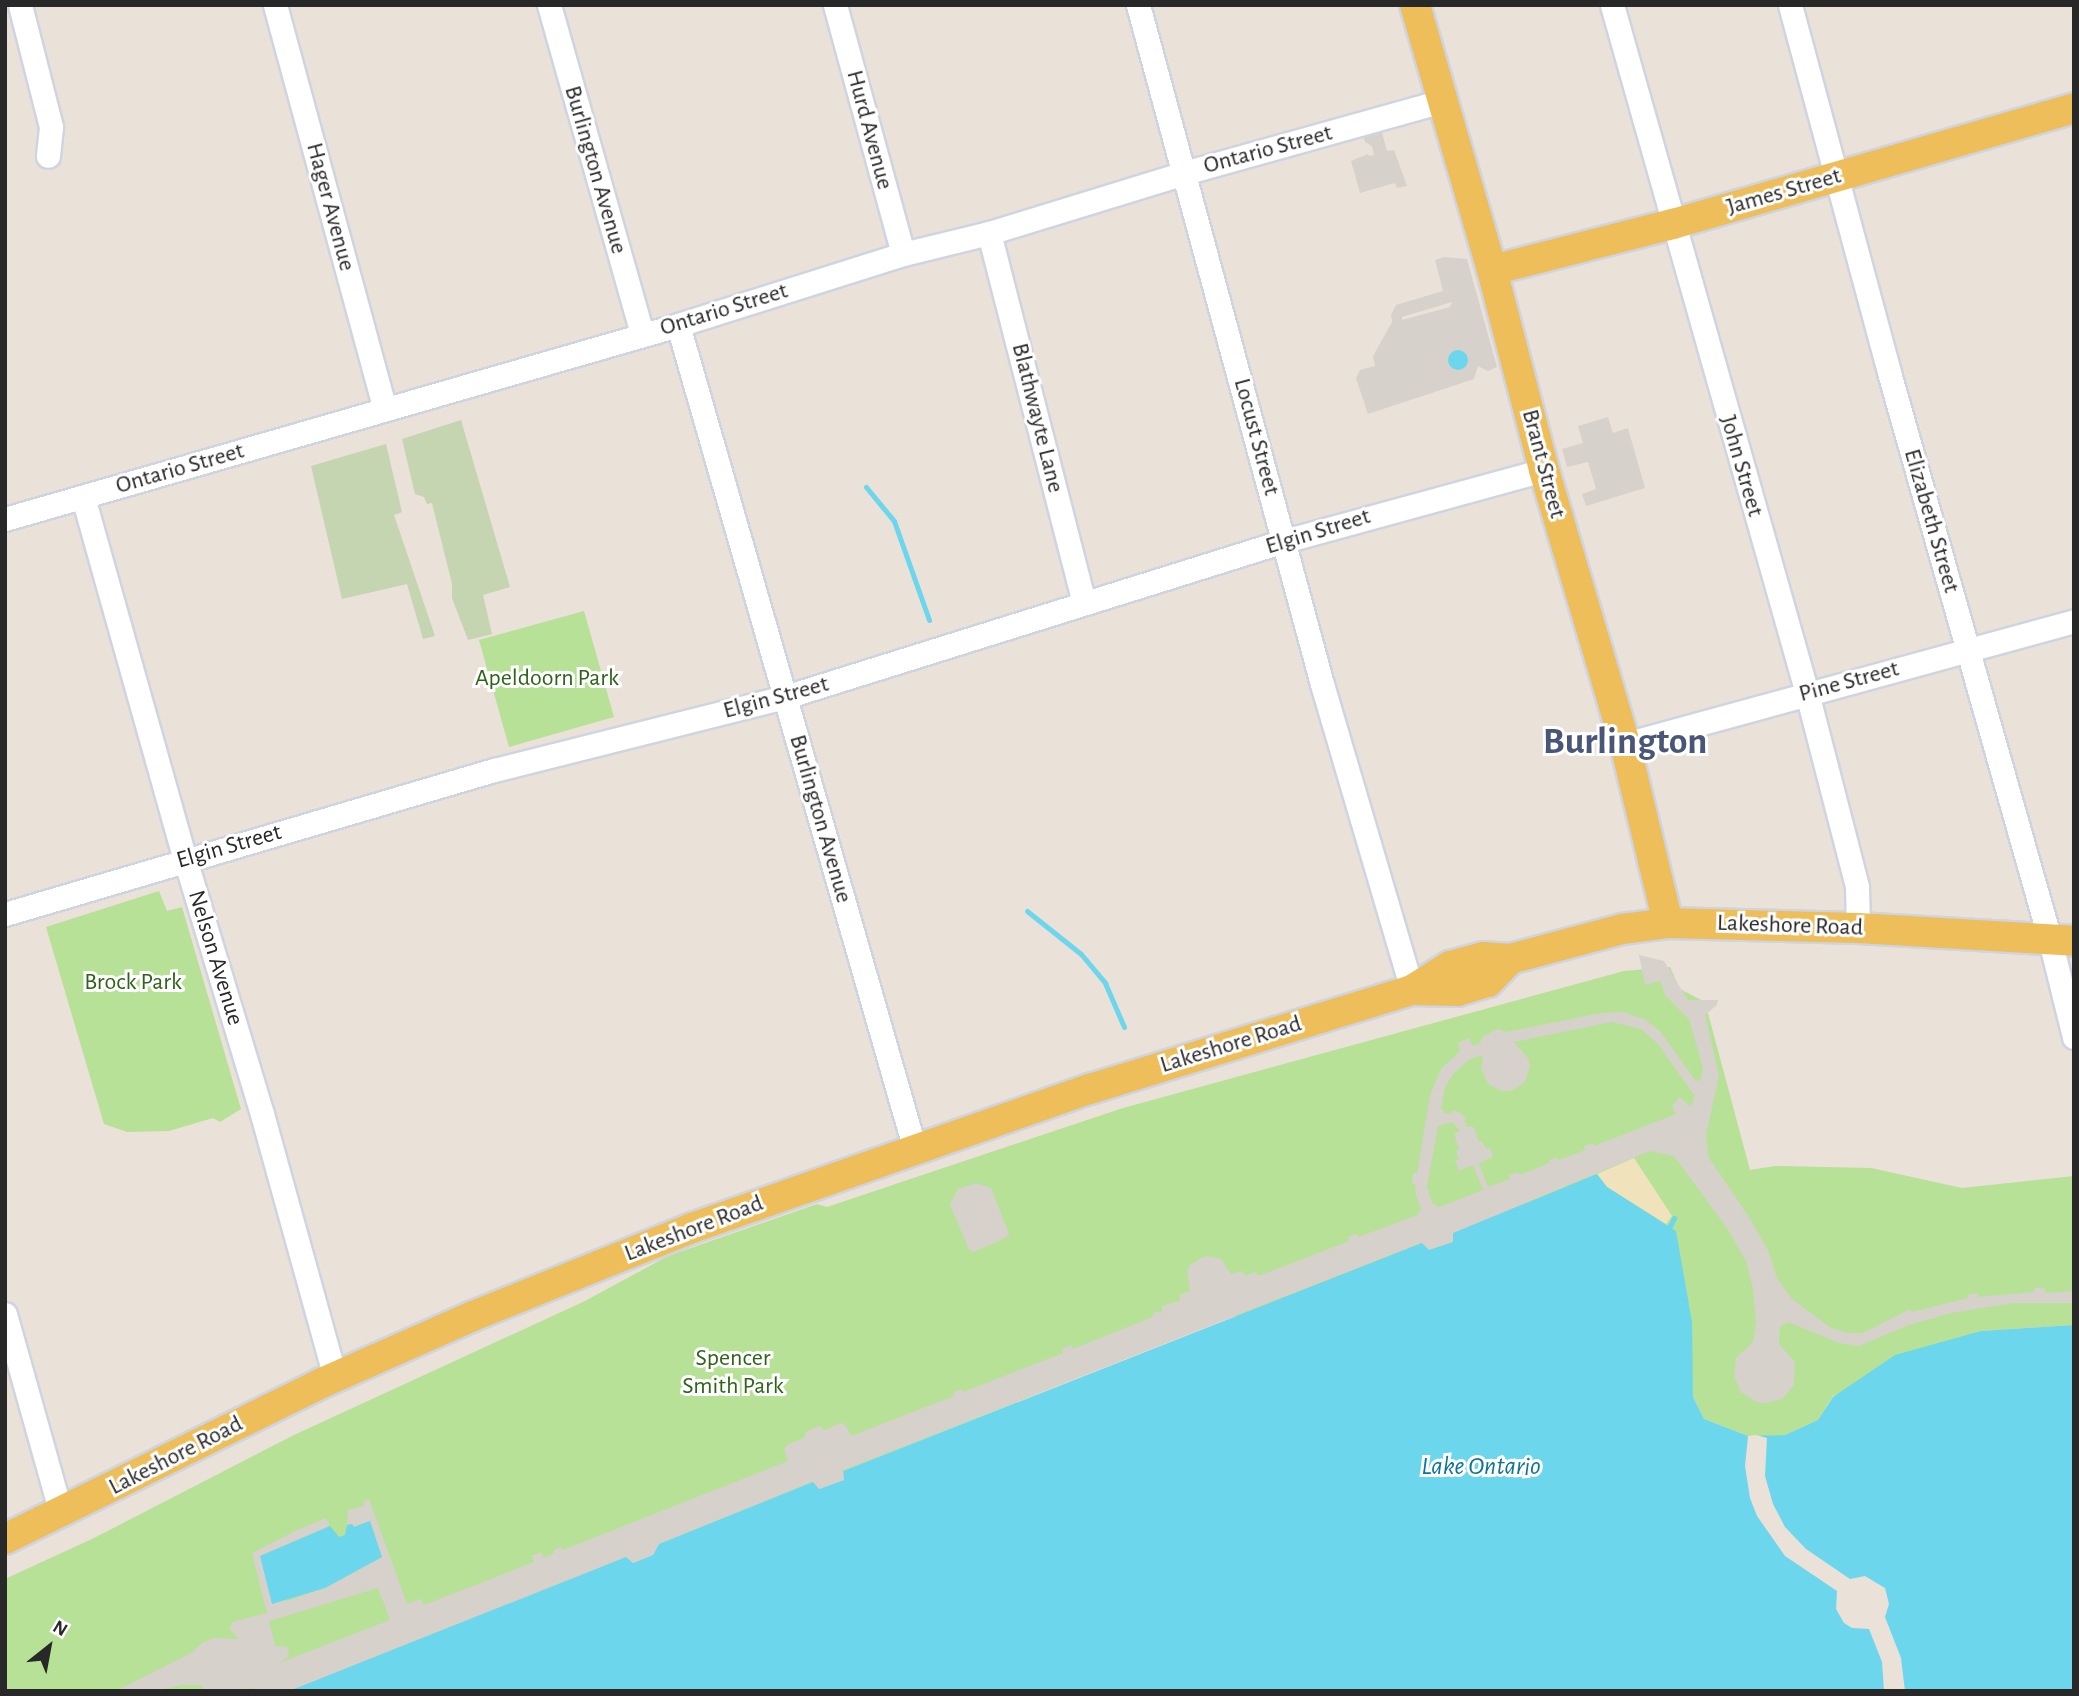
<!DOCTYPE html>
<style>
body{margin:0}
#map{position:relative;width:2079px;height:1696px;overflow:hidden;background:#eae1d9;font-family:"Alegreya Sans",sans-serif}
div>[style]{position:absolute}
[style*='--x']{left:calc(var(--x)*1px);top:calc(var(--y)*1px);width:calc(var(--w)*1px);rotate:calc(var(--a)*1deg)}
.green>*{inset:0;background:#b6e196}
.sand>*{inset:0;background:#f0e3bc}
.cemetery>*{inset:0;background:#c5d4b1}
.plaza>*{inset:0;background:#d7d1cc}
.water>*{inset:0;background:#6cd6ec}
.round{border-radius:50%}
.pier>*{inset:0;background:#eae1d9}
.stream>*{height:5px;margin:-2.5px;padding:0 2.5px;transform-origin:2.5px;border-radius:2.5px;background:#6cd6ec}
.roads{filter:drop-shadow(2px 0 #cfd4e1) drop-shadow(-2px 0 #cfd4e1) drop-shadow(0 2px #cfd4e1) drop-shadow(0 -2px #cfd4e1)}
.minor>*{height:23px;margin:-11.5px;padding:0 11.5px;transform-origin:11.5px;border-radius:11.5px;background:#fff}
.major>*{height:30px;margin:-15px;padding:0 15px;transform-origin:15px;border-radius:15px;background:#eebe5a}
span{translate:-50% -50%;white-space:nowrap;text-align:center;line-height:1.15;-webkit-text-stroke:6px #fff;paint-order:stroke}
.street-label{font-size:24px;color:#282828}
.park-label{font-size:24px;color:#30631a}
.water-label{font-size:26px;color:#0e7395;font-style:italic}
.town-label{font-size:38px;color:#495677;font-weight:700}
.frame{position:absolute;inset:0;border:7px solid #282828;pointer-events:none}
.north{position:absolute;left:14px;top:1612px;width:70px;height:70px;-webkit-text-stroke:5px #fff;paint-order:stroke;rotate:31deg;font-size:19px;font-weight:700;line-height:28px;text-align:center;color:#282828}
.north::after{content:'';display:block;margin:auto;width:24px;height:32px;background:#282828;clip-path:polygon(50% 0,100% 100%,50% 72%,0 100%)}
</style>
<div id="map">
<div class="green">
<i style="clip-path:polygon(584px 611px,614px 717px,509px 747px,479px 640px)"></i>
<i style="clip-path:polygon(159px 891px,167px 911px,182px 907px,241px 1109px,220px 1122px,213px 1118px,169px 1131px,127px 1132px,104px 1124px,46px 927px)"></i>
<i style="clip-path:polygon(1670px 967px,1680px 989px,1705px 1002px,1750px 1170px,1775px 1166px,1871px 1168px,1962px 1188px,2074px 1176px,2074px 1325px,1981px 1331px,1833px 1396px,1818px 1420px,1785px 1435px,1767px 1438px,1748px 1436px,1704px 1419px,1693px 1397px,1692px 1380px,1233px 1316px,289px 1691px,5px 1691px,5px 1579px,94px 1538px,294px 1435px,585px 1301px,668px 1256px,817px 1204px,827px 1207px,1123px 1108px,1624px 971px)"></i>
</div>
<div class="sand">
<i style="clip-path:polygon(1634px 1158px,1672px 1216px,1666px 1224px,1607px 1187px,1597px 1174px)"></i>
</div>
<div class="cemetery">
<i style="clip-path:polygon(461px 420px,510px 587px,483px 595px,492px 634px,468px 640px,452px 598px,452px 584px,432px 503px,427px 504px,424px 497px,415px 494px,402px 439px)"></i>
<i style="clip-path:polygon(386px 444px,402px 512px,394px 515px,435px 636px,423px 639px,407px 584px,342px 599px,311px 466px)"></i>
</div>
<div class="plaza">
<i style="clip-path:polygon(1381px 129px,1387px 151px,1394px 150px,1407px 186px,1397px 188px,1395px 183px,1360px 193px,1351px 161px,1368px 154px,1369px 156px,1374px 155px,1372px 146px,1365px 142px,1363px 134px)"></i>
<i style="clip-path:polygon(evenodd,1444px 257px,1467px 259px,1497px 367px,1488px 371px,1478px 366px,1474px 379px,1368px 414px,1356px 378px,1360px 370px,1375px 366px,1373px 356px,1392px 322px,1391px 315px,1396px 305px,1443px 291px,1435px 260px,1444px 257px,1452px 302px,1450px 307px,1402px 320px,1402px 317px,1452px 302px)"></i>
<i style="clip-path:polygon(1608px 417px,1613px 433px,1628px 428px,1645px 488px,1586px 506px,1582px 494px,1596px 489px,1588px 462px,1567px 467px,1562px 449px,1583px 443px,1578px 426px)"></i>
<i style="clip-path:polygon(evenodd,1639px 955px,1664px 961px,1688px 1000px,1718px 1000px,1717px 1005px,1705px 1015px,1719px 1075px,1706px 1136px,1709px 1158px,1747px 1214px,1768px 1250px,1777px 1278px,1792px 1299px,1831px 1328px,1848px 1333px,1863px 1333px,1910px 1309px,1912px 1312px,1968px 1298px,1967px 1295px,1977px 1293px,1978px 1297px,2034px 1292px,2034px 1288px,2045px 1288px,2045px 1293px,2074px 1291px,2074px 1303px,2013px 1303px,1951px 1313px,1909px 1325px,1859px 1346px,1839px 1343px,1788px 1322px,1780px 1326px,1779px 1344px,1795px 1362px,1794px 1385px,1782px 1399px,1765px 1403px,1756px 1402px,1741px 1392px,1734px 1376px,1736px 1358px,1753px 1342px,1756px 1323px,1753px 1289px,1746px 1261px,1727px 1228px,1680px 1164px,1673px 1156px,1650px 1151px,1454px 1233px,1454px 1242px,1429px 1250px,1421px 1243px,843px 1470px,844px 1480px,819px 1489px,812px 1482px,659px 1544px,653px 1555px,633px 1563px,626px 1557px,289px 1691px,259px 1691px,250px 1687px,249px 1691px,204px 1691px,202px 1685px,181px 1685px,156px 1691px,116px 1691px,191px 1653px,202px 1643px,214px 1638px,238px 1639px,230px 1628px,232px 1622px,267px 1613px,252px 1553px,295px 1531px,326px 1518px,330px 1526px,260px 1556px,287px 1601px,325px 1588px,382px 1557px,370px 1521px,353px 1527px,352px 1524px,347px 1525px,348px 1510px,364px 1506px,363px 1502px,369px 1499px,407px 1604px,421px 1599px,424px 1605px,534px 1562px,532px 1556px,541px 1552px,544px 1558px,554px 1553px,553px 1550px,561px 1547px,563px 1550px,788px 1461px,784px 1450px,787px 1445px,804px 1438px,806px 1432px,819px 1426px,825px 1430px,841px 1423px,846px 1426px,851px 1436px,954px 1396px,953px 1392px,962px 1389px,963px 1392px,1063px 1353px,1062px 1349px,1071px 1345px,1073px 1349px,1152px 1317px,1155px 1311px,1163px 1313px,1161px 1306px,1180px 1301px,1179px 1295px,1190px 1291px,1187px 1272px,1190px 1265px,1205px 1256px,1221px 1259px,1231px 1274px,1242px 1271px,1245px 1276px,1256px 1271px,1258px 1276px,1349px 1241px,1348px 1237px,1356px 1234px,1358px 1237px,1418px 1215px,1421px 1208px,1416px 1196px,1415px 1184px,1412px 1184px,1413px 1173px,1417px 1173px,1430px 1095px,1441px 1069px,1460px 1051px,1458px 1043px,1469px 1038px,1473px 1046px,1480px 1043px,1483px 1036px,1498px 1029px,1506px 1032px,1601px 1013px,1623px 1012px,1644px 1019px,1660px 1031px,1695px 1080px,1700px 1081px,1703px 1068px,1689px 1019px,1665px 995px,1660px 981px,1645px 985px,1639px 955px,1612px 1022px,1641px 1029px,1658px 1044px,1694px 1095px,1694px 1101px,1690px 1106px,1680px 1097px,1672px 1106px,1676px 1114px,1594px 1146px,1593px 1143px,1584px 1146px,1585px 1150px,1559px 1160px,1557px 1157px,1549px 1160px,1549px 1163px,1520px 1175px,1518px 1172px,1509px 1175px,1510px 1179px,1488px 1187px,1479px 1163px,1493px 1157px,1490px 1148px,1486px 1149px,1482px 1141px,1479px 1142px,1473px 1126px,1468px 1127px,1464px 1121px,1466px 1118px,1460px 1113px,1453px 1110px,1451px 1114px,1445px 1113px,1441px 1108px,1445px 1088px,1452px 1075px,1467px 1061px,1480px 1055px,1483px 1058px,1481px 1068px,1488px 1084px,1502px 1091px,1511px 1091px,1525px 1082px,1530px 1066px,1528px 1058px,1514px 1042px,1612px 1022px,1639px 955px,1452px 1122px,1460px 1131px,1454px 1134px,1459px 1149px,1456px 1151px,1459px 1159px,1455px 1160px,1459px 1171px,1473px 1165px,1483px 1190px,1439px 1207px,1432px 1203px,1427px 1187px,1438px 1126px,1452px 1122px,1639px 955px,378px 1588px,390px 1620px,279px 1663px,289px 1656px,287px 1647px,275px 1646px,269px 1621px,378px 1588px)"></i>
<i style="clip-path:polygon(976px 1183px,991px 1188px,1009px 1234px,1007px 1237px,974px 1252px,969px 1250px,950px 1205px,958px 1189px)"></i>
</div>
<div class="water">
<i class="round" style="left:1448px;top:350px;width:20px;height:20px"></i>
<i style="clip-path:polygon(1597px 1174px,1607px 1187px,1676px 1231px,1692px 1322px,1693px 1397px,1704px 1419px,1748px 1436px,1785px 1435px,1818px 1420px,1833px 1397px,1895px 1355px,1981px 1331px,2074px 1325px,2074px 1691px,289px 1691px,626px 1557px,633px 1563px,653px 1555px,659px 1544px,813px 1482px,819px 1489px,844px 1480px,843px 1471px,1422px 1243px,1429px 1250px,1453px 1242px,1453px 1233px)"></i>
<i style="clip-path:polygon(370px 1521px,382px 1557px,325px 1588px,272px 1604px,260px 1556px,330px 1526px,339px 1537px,345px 1535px,347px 1525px,352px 1524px,354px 1527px)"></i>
</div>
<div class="pier">
<i style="clip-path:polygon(1756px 1435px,1767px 1438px,1765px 1476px,1773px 1504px,1785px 1527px,1806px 1549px,1850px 1579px,1865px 1576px,1885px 1588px,1889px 1604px,1885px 1617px,1901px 1658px,1905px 1691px,1884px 1691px,1882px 1662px,1869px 1629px,1852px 1628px,1844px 1623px,1836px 1609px,1837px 1591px,1785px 1556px,1757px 1516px,1750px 1498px,1745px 1466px,1748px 1436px)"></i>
</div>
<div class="stream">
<i style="--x:866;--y:487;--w:44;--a:50.5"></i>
<i style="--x:894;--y:521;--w:105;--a:70.5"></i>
<i style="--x:1027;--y:911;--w:69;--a:38.5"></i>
<i style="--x:1081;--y:954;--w:38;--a:50"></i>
<i style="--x:1105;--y:983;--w:48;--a:66.6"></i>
<i style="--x:1670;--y:1226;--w:9;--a:-63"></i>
</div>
<div class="roads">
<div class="minor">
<i style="--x:20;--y:5;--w:126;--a:75.7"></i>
<i style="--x:51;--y:127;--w:29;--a:96"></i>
<i style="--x:275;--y:5;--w:419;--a:74.8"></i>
<i style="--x:549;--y:5;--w:342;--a:74.2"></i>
<i style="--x:835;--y:5;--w:258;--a:74.7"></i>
<i style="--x:1138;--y:5;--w:703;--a:74.84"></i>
<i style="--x:1322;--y:684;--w:319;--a:73.6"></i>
<i style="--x:1612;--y:5;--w:715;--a:74.18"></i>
<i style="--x:1807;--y:693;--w:200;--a:75.5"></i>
<i style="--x:1857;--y:887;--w:41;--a:88.6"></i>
<i style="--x:1790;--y:5;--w:384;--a:74.9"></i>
<i style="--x:1890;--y:376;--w:586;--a:74.16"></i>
<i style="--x:2050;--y:940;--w:100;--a:76.1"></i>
<i style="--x:989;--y:233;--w:382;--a:75.6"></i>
<i style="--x:678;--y:325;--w:858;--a:73.97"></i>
<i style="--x:83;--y:497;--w:376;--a:74.3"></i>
<i style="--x:185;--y:859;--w:266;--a:73.2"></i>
<i style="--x:262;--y:1114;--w:273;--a:74.5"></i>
<i style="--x:5;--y:519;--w:700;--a:-16.08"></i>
<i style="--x:678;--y:325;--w:236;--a:-17.5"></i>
<i style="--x:903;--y:254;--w:89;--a:-13.7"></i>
<i style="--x:989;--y:233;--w:204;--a:-17.1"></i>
<i style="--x:1184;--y:173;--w:268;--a:-15.6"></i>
<i style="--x:1625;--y:744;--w:466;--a:-15.3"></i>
<i style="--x:5;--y:914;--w:510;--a:-16.41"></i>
<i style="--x:494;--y:770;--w:300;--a:-14.1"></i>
<i style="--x:785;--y:697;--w:523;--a:-17.36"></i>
<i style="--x:1284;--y:541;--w:270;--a:-15.3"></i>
<i style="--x:5;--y:1314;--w:207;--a:74.3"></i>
</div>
<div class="major">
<i style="--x:1415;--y:5;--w:276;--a:73.8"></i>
<i style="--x:1492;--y:270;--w:207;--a:75.4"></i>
<i style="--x:1544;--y:470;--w:286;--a:73.5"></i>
<i style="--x:1625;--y:744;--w:184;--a:76.5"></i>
<i style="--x:1492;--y:270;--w:187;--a:-14.3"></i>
<i style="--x:1673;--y:224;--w:417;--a:-16.1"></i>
<i style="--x:1412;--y:990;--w:46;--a:1.2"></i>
<i style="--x:1458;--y:991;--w:31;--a:-17"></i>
<i style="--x:1488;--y:982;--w:32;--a:-46"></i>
<i style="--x:5;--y:1539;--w:353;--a:-26.2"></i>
<i style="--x:322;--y:1383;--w:165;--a:-23.9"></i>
<i style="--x:473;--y:1316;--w:236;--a:-21.9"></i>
<i style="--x:692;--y:1228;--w:422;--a:-19.3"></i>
<i style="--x:1090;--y:1089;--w:337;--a:-17.1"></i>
<i style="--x:1412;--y:990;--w:45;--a:-32.3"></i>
<i style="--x:1450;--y:966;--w:34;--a:-15"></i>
<i style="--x:1483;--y:957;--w:27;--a:4"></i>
<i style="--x:1510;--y:959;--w:116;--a:-15"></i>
<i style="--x:1622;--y:929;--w:46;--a:-7.4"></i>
<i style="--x:1668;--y:923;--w:190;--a:1.5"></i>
<i style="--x:1858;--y:928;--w:216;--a:3.4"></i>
</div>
</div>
<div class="street-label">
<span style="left:869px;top:130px;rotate:75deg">Hurd Avenue</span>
<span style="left:1268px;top:150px;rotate:-15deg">Ontario Street</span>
<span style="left:595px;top:170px;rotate:74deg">Burlington Avenue</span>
<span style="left:1784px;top:192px;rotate:-16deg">James Street</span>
<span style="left:330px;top:207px;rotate:75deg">Hager Avenue</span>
<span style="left:724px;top:310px;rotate:-17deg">Ontario Street</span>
<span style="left:1037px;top:418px;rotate:76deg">Blathwayte Lane</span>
<span style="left:1256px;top:437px;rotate:75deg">Locust Street</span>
<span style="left:1543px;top:464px;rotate:75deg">Brant Street</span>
<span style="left:1741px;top:466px;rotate:74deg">John Street</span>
<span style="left:180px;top:469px;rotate:-16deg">Ontario Street</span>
<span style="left:1931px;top:521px;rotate:74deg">Elizabeth Street</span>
<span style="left:1318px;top:532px;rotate:-17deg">Elgin Street</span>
<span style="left:1849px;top:682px;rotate:-15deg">Pine Street</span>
<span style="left:776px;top:698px;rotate:-15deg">Elgin Street</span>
<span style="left:820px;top:819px;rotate:74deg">Burlington Avenue</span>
<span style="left:229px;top:847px;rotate:-16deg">Elgin Street</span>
<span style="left:1790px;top:926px;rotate:2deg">Lakeshore Road</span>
<span style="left:215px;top:958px;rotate:73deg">Nelson Avenue</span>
<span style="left:1231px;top:1045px;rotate:-17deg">Lakeshore Road</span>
<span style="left:694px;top:1229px;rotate:-21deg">Lakeshore Road</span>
<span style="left:176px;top:1456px;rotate:-27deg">Lakeshore Road</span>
</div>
<div class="park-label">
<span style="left:547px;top:679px">Apeldoorn Park</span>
<span style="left:133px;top:983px">Brock Park</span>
<span style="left:733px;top:1373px">Spencer<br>Smith Park</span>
</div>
<div class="water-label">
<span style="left:1481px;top:1467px">Lake Ontario</span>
</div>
<div class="town-label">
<span style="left:1625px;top:743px">Burlington</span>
</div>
<div class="frame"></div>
<div class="north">N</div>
</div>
